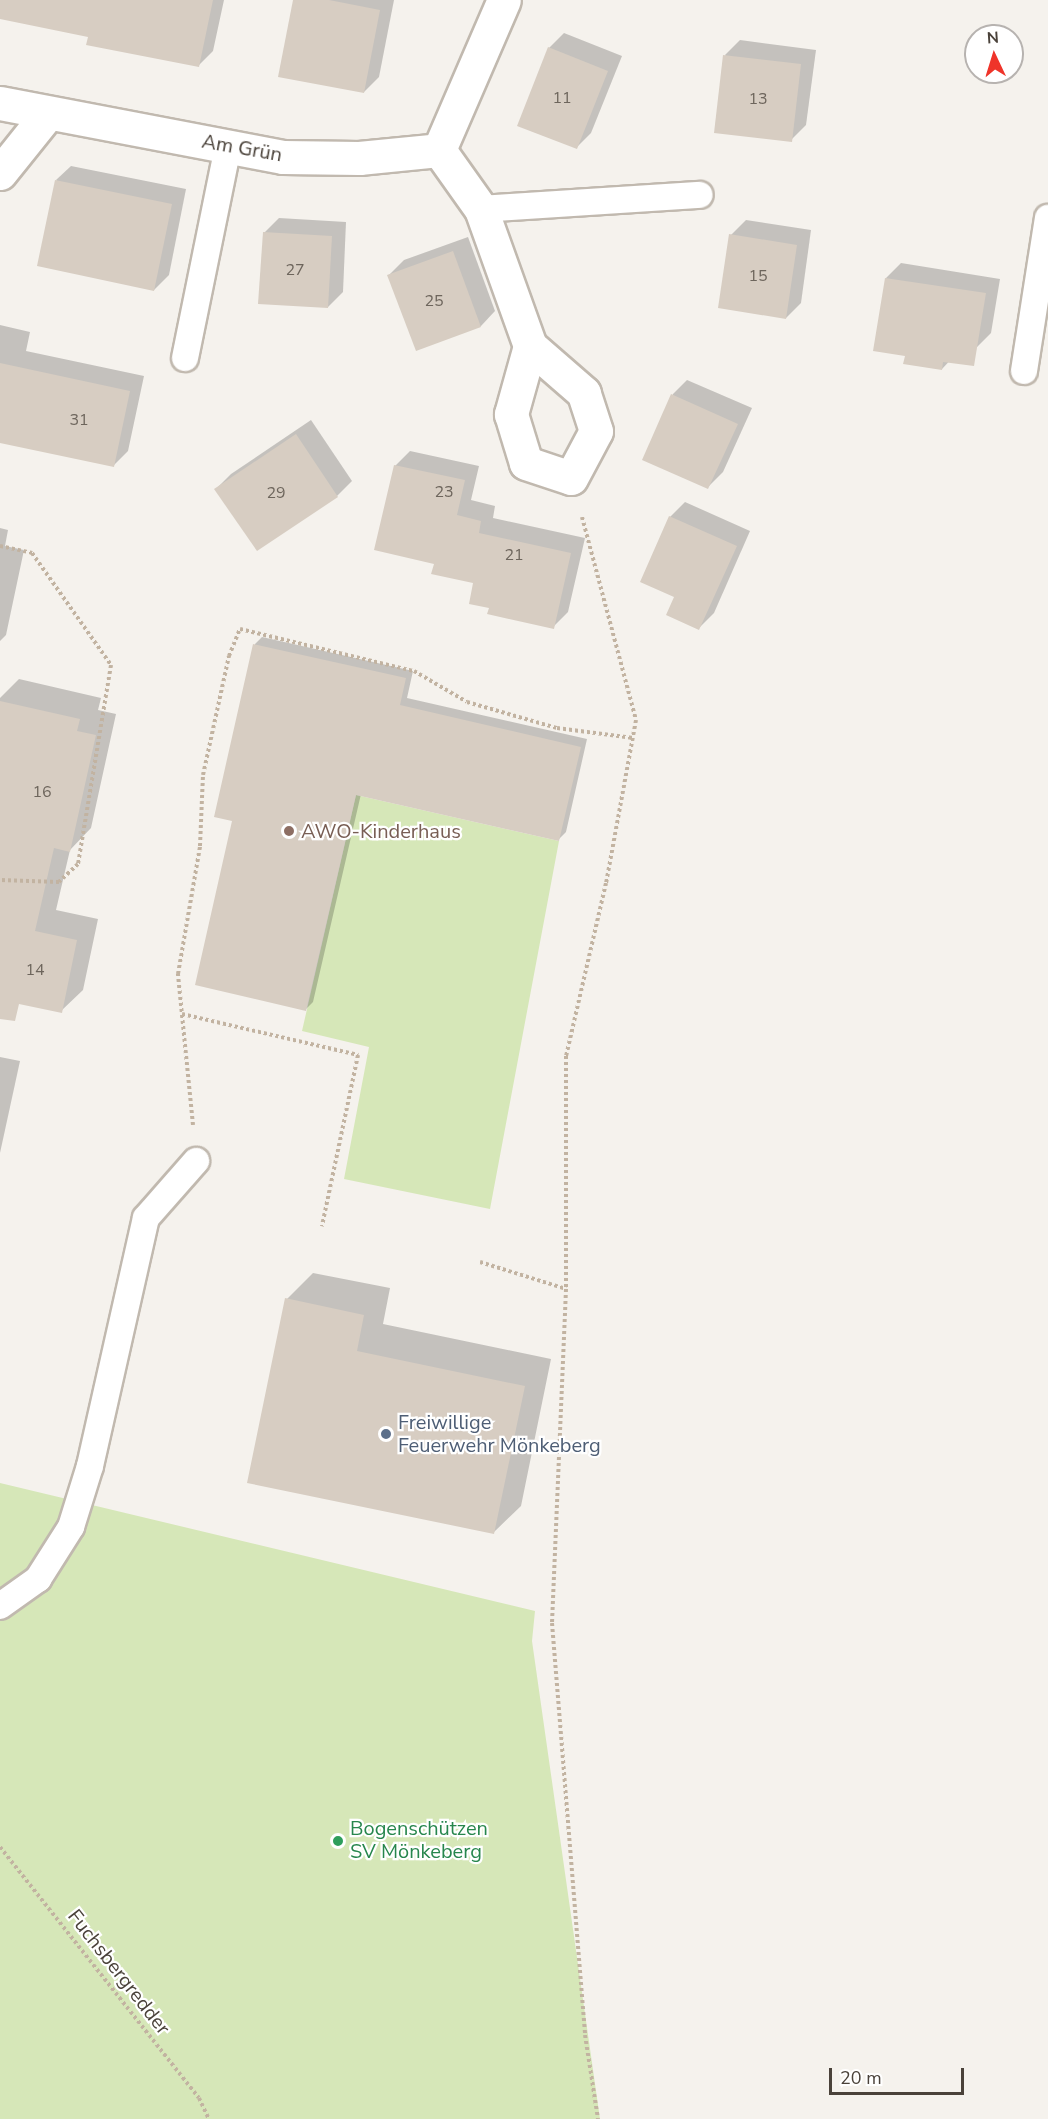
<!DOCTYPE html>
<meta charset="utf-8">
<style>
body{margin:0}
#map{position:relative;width:1048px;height:2119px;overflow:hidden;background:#f5f2ed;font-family:"Nunito Sans",sans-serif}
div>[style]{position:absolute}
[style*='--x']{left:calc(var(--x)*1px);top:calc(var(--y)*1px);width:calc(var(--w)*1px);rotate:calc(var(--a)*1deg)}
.green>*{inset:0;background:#d6e7b8}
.shadow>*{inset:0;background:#0003}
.building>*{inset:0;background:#d7cdc2}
.path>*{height:4px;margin-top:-2px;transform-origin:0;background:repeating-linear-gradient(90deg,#c2b3a1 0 3px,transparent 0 6px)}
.roads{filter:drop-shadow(2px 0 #c1b9af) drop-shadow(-2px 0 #c1b9af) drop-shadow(0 2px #c1b9af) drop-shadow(0 -2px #c1b9af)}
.lane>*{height:26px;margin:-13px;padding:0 13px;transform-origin:13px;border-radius:13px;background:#fff}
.street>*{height:33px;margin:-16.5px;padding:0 16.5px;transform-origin:16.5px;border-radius:16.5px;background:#fff}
.dots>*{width:16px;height:16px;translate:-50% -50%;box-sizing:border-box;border:3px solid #fff;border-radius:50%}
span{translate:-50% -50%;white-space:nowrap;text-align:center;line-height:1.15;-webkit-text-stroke:4.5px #fff;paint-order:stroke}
.number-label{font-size:16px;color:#6d655c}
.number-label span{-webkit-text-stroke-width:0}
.street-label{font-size:20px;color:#4a423a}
.education-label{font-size:20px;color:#785e54}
.left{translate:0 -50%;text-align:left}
.service-label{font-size:20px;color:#4e5e75}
.leisure-label{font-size:20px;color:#27864d}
.north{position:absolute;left:964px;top:24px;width:60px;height:60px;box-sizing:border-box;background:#fff;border:2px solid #b7b3b0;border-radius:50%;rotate:356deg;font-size:16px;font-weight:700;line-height:24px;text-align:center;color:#4a423a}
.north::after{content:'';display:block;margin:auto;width:21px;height:27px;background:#ef342a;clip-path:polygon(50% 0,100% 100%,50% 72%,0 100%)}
.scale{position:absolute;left:829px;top:2068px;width:135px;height:27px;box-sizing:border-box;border:3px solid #4a423a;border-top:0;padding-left:8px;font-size:18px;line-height:21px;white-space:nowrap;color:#4a423a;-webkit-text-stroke:4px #fff;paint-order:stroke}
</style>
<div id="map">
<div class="green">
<i style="clip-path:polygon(356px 795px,559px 841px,490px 1209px,344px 1179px,369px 1047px,302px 1031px)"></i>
<i style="clip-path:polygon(0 1483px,535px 1611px,532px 1641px,600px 2119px,0 2119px)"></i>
</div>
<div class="shadow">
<i style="clip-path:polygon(0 0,224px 0,213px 51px,198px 66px,90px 36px,0 18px)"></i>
<i style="clip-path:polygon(295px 0,394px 0,379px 77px,364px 92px)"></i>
<i style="clip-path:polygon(564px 33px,622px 56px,591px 133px,576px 148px,549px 48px)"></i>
<i style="clip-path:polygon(740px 40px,816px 50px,806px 125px,791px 140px,725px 55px)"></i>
<i style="clip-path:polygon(71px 166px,186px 189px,169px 275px,154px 290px,56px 180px)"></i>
<i style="clip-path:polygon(279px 218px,346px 222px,343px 292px,328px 307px,264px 233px)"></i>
<i style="clip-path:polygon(746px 220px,811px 230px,801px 303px,786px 318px,731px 235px)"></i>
<i style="clip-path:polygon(468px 237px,495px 311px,481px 326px,417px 349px,389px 275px,404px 260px)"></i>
<i style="clip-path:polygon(901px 263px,1000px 279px,991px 333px,976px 348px,957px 353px,942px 369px,906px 355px,886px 278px)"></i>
<i style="clip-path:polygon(0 325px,30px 332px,26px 351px,144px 376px,128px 451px,113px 466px,0 428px)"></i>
<i style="clip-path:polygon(687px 380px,752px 408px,723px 472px,708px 487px,644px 459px,673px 394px)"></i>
<i style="clip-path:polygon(311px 420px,352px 481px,337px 496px,216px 489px,231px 474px)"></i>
<i style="clip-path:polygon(410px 451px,479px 466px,471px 500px,495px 506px,493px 518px,585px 538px,568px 612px,553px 627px,490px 607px,475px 582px,435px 563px,395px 466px)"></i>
<i style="clip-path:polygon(685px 502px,750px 531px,714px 613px,699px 628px,676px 596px,670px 517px)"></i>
<i style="clip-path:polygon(0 528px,8px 530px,5px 546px,24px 550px,6px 635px,0 641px)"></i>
<i style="clip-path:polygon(262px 637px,413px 671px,407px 698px,587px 739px,566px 832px,559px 839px,361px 794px,313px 1002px,306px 1009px,234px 820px,216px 816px,255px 644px)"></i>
<i style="clip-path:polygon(19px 679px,101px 698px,98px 710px,116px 714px,91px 828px,70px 850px,56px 910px,98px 919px,83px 990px,61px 1011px,0 998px,0 698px)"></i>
<i style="clip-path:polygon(0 1057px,20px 1061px,0 1153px)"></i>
<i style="clip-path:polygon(313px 1273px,390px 1288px,383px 1324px,551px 1359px,521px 1506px,494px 1532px,287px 1299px)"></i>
</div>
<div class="building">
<i style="clip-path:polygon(0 0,213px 0,199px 67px,86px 45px,88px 37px,0 19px)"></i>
<i style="clip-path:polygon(293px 0,329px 0,380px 10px,364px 93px,278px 77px)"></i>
<i style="clip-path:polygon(548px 47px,608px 71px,577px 149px,517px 126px)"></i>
<i style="clip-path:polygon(723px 55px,801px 64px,792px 142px,714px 133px)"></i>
<i style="clip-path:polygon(55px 180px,172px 204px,154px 291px,37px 266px)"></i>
<i style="clip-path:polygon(263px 232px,332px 236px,328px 308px,258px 304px)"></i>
<i style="clip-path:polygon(729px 234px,797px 245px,786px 319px,718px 308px)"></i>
<i style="clip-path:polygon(453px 251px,481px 327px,416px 351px,387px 275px)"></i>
<i style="clip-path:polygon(885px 278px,986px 293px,974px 366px,943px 362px,942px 370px,903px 364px,905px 356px,873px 351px)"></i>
<i style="clip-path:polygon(0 363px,130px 391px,114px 467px,0 443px)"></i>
<i style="clip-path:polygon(671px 394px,738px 424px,708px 489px,642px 460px)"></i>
<i style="clip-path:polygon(296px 434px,338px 497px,257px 551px,214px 489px)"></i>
<i style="clip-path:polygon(394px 465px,465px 480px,457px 515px,481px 521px,479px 533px,571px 553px,554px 629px,487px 614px,489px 608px,469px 604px,473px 583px,431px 574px,434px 564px,374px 550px)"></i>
<i style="clip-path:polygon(669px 516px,737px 546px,699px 630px,666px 615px,674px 597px,640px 582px)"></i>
<i style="clip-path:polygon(253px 644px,406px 678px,400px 705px,581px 747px,559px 841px,356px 795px,306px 1011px,195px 985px,232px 821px,214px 817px)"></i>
<i style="clip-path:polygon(0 701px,80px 719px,77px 731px,96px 735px,70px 852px,54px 848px,35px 931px,77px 940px,62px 1013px,19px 1004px,15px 1021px,0 1019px)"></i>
<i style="clip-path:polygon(285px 1298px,364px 1315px,357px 1351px,525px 1386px,494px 1534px,247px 1483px)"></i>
</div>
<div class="path">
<i style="--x:582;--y:517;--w:210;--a:75.1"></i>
<i style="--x:636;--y:720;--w:166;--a:100.4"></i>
<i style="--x:606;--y:883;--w:178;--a:103"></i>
<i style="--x:566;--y:1056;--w:233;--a:90"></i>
<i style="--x:566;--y:1289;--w:334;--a:92.4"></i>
<i style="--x:552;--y:1623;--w:413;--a:85.4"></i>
<i style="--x:585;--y:2035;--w:85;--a:81.2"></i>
<i style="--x:0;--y:546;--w:33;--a:12"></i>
<i style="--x:32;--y:553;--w:137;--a:54.8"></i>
<i style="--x:111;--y:665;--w:202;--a:99.4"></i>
<i style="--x:78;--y:864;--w:26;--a:137"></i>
<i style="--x:59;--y:882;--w:59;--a:-178.1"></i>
<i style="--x:182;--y:1014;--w:181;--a:13.1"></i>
<i style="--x:358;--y:1055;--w:175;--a:101.9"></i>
<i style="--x:193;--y:1125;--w:152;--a:-95.7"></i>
<i style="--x:178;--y:974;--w:130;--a:-80.2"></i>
<i style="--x:200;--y:846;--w:71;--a:-87.6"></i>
<i style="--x:203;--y:775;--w:122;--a:-77.7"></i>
<i style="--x:229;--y:656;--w:29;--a:-68"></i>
<i style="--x:240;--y:629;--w:179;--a:13.6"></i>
<i style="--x:414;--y:671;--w:61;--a:30.3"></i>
<i style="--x:467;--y:702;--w:94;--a:16.1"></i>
<i style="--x:557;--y:728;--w:77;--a:7.5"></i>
<i style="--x:480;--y:1262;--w:90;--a:17.4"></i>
<i style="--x:0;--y:1847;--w:320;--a:51.6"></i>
<i style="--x:199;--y:2098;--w:23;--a:65"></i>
</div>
<div class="roads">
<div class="lane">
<i style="--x:481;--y:209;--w:219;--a:-3.7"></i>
<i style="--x:185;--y:358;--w:215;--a:-78.5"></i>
<i style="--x:1024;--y:371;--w:155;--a:-81.1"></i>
<i style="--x:0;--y:1606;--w:47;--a:-35.4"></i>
<i style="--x:38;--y:1579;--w:62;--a:-57.6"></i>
<i style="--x:71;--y:1527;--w:64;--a:-72.7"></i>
<i style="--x:90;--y:1466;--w:254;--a:-77.3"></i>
<i style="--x:146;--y:1218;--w:76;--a:-48.7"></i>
</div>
<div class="street">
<i style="--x:0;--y:103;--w:288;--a:10.8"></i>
<i style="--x:283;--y:157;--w:76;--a:0.8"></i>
<i style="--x:359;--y:158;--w:80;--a:-5.7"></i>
<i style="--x:439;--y:150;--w:163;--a:-66.6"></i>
<i style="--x:439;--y:150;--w:72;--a:54.6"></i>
<i style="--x:481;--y:209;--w:145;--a:70.3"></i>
<i style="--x:530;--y:346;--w:71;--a:105.6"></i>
<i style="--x:511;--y:414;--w:51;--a:73"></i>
<i style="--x:526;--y:463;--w:47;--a:18.4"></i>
<i style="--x:571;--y:478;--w:53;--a:-62"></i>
<i style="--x:596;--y:431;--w:40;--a:-108"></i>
<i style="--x:584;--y:393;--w:72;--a:-139"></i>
<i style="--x:0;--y:173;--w:77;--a:-51.3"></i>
</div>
</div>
<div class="dots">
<i style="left:289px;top:831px;background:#8d6e63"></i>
<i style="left:386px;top:1434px;background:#5c6f8a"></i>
<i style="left:338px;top:1841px;background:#2e9e5b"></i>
</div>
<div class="number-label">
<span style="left:562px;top:98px">11</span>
<span style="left:758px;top:99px">13</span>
<span style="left:295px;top:270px">27</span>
<span style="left:758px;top:276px">15</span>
<span style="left:434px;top:301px">25</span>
<span style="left:79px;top:420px">31</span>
<span style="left:444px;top:492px">23</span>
<span style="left:276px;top:493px">29</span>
<span style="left:514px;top:555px">21</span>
<span style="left:42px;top:792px">16</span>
<span style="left:35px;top:970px">14</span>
</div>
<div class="street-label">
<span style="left:242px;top:148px;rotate:10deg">Am Grün</span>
<span style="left:119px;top:1972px;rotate:52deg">Fuchsbergredder</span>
</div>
<div class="education-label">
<span class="left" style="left:301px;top:831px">AWO-Kinderhaus</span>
</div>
<div class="service-label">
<span class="left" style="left:398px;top:1434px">Freiwillige<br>Feuerwehr Mönkeberg</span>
</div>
<div class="leisure-label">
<span class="left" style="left:350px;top:1840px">Bogenschützen<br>SV Mönkeberg</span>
</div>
<div class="north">N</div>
<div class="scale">20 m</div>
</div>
